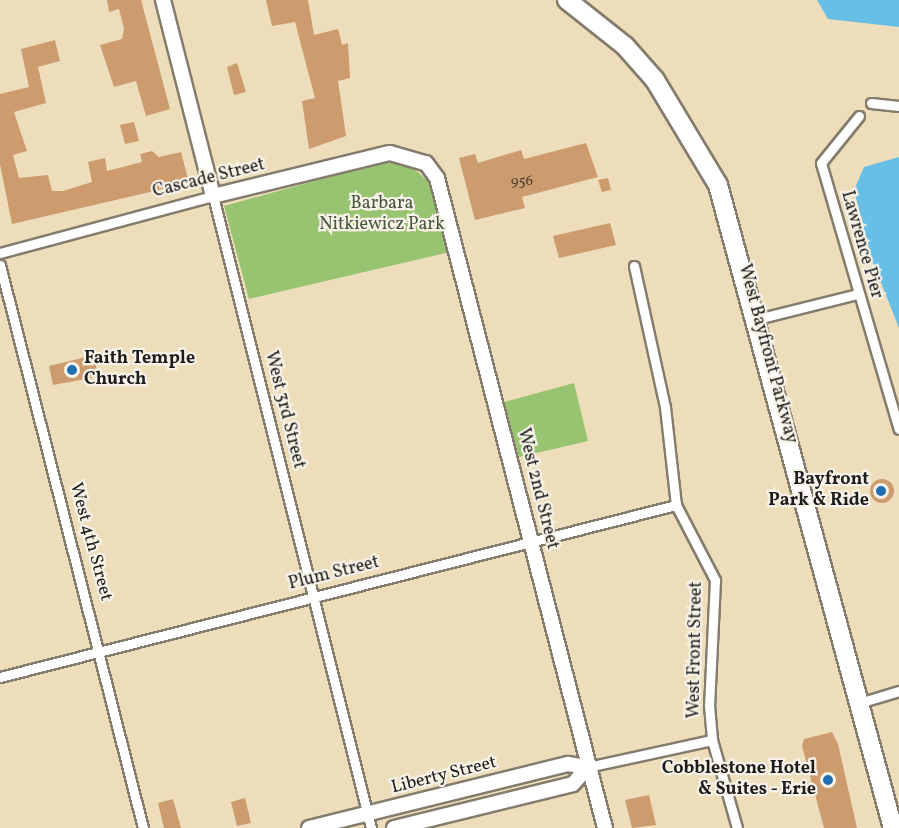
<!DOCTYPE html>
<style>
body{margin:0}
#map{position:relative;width:899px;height:828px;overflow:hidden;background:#edddbb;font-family:Vollkorn,serif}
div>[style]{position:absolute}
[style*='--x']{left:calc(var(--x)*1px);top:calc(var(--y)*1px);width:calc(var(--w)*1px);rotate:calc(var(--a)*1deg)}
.green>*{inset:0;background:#98c471}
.water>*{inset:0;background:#68bfe5}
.building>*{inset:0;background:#cc9c6f}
.round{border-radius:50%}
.roads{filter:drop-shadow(2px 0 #847c6c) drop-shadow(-2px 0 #847c6c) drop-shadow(0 2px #847c6c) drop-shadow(0 -2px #847c6c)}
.street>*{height:9px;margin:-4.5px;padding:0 4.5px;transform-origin:4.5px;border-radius:4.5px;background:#fff}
.secondary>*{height:14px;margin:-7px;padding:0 7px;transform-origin:7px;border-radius:7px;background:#fff}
.highway>*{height:18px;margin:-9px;padding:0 9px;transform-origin:9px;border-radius:9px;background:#fff}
.dots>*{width:16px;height:16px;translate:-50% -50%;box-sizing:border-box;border:3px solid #f7f3e8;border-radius:50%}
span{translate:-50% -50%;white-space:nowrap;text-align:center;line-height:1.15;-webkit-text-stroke:4.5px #f7f3e8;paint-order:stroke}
.number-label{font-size:15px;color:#483c31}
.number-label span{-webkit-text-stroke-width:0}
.street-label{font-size:18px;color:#1c1c1c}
.park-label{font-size:18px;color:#47573a}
.poi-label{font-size:18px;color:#1c1c1c;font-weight:700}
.left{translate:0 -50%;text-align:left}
.right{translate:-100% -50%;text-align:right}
</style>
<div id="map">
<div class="green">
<i style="clip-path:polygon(386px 161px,411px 166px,431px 184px,450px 252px,249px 299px,224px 206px)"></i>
<i style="clip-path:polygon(574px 383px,588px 441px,519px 457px,504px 402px)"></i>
</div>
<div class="water">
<i style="clip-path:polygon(817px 0,899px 0,899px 27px,828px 19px)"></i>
<i style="clip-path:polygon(899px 157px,899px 328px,872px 260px,854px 190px,864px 167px)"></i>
</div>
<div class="building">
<i style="clip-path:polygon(107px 0,141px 0,170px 109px,146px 116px,136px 81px,114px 87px,100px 45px,122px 39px,124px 29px,119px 9px,109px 12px)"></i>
<i style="clip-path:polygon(266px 0,308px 0,314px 35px,338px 29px,342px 45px,348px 43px,350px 78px,338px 81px,346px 136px,309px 149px,302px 101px,315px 98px,295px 22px,272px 26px)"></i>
<i style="clip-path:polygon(55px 40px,60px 61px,38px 67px,46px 103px,14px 112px,27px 151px,13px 155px,19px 178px,48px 175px,52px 191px,63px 191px,92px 182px,88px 162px,105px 158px,107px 171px,142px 162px,140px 154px,152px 151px,159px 157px,181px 152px,189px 183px,12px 224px,0 164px,0 94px,29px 87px,21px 49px)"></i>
<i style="clip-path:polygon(237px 63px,246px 92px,234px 95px,227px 67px)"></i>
<i style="clip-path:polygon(134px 122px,139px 141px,125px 144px,120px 125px)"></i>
<i style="clip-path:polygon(586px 143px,598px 177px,522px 197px,525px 208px,475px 220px,459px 158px,475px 154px,478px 163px,521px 150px,524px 159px)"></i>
<i style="clip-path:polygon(608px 178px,611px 190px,602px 192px,598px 180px)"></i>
<i style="clip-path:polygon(610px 223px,616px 245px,559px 258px,553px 236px)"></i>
<i style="clip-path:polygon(95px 355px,97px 377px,53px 385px,49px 366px)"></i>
<i class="round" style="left:870px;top:479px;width:24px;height:24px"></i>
<i style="clip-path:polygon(832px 732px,838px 744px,857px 828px,824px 828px,802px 746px,804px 739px)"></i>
<i style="clip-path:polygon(649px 795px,656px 825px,632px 828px,625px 800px)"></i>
<i style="clip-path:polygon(245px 798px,251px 823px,237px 826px,231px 802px)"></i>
<i style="clip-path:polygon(173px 799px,181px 828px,164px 828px,158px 803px)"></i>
</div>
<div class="roads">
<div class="street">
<i style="--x:871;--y:103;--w:28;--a:6"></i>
<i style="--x:859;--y:116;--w:60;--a:129"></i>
<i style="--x:821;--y:163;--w:277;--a:73.7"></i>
<i style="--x:0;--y:253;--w:220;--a:-15"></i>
<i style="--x:213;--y:196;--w:651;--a:75.96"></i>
<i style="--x:0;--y:265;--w:581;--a:75.75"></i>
<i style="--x:634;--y:266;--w:144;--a:77.6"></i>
<i style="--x:665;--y:407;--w:99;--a:83.6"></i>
<i style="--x:676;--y:505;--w:85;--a:62.5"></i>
<i style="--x:715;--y:580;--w:125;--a:92.7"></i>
<i style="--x:709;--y:705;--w:35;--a:85"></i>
<i style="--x:712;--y:740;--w:91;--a:74.1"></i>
<i style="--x:757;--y:319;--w:103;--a:-14"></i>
<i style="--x:0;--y:677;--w:698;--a:-14.28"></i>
<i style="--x:859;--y:703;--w:42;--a:-16.7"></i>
<i style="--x:588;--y:767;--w:127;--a:-12.3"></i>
</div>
<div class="secondary">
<i style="--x:163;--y:0;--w:202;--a:75.7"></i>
<i style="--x:213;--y:196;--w:182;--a:-13.7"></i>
<i style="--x:390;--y:153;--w:37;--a:16"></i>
<i style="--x:426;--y:163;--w:19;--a:54"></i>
<i style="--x:437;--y:178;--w:671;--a:75.51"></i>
<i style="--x:309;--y:828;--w:267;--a:-13.9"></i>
<i style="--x:568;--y:764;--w:20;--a:9"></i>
<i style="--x:394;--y:828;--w:184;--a:-13.8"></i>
<i style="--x:573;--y:784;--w:23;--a:-49"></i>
</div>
<div class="highway">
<i style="--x:567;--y:0;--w:74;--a:38.4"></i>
<i style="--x:625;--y:46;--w:45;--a:48.6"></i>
<i style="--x:655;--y:80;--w:122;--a:59"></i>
<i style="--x:718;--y:185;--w:666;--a:74.78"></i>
</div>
</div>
<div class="dots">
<i style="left:72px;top:370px;background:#1f6fb2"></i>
<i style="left:881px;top:491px;background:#1f6fb2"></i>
<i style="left:828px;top:780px;background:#1f6fb2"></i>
</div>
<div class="number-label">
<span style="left:522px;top:182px">956</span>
</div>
<div class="street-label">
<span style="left:209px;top:179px;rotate:-14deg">Cascade Street</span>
<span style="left:861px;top:245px;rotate:74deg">Lawrence Pier</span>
<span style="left:767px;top:354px;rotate:75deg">West Bayfront Parkway</span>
<span style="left:284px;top:410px;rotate:76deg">West 3rd Street</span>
<span style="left:537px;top:489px;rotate:76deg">West 2nd Street</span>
<span style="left:90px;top:542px;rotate:75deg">West 4th Street</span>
<span style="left:334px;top:574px;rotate:-14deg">Plum Street</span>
<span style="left:696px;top:650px;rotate:-89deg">West Front Street</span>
<span style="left:444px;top:776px;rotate:-14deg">Liberty Street</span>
</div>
<div class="park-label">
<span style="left:382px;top:215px">Barbara<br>Nitkiewicz Park</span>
</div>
<div class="poi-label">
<span class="left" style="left:84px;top:370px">Faith Temple<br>Church</span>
<span class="right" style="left:869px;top:491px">Bayfront<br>Park &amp; Ride</span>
<span class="right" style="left:816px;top:780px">Cobblestone Hotel<br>&amp; Suites - Erie</span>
</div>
</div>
